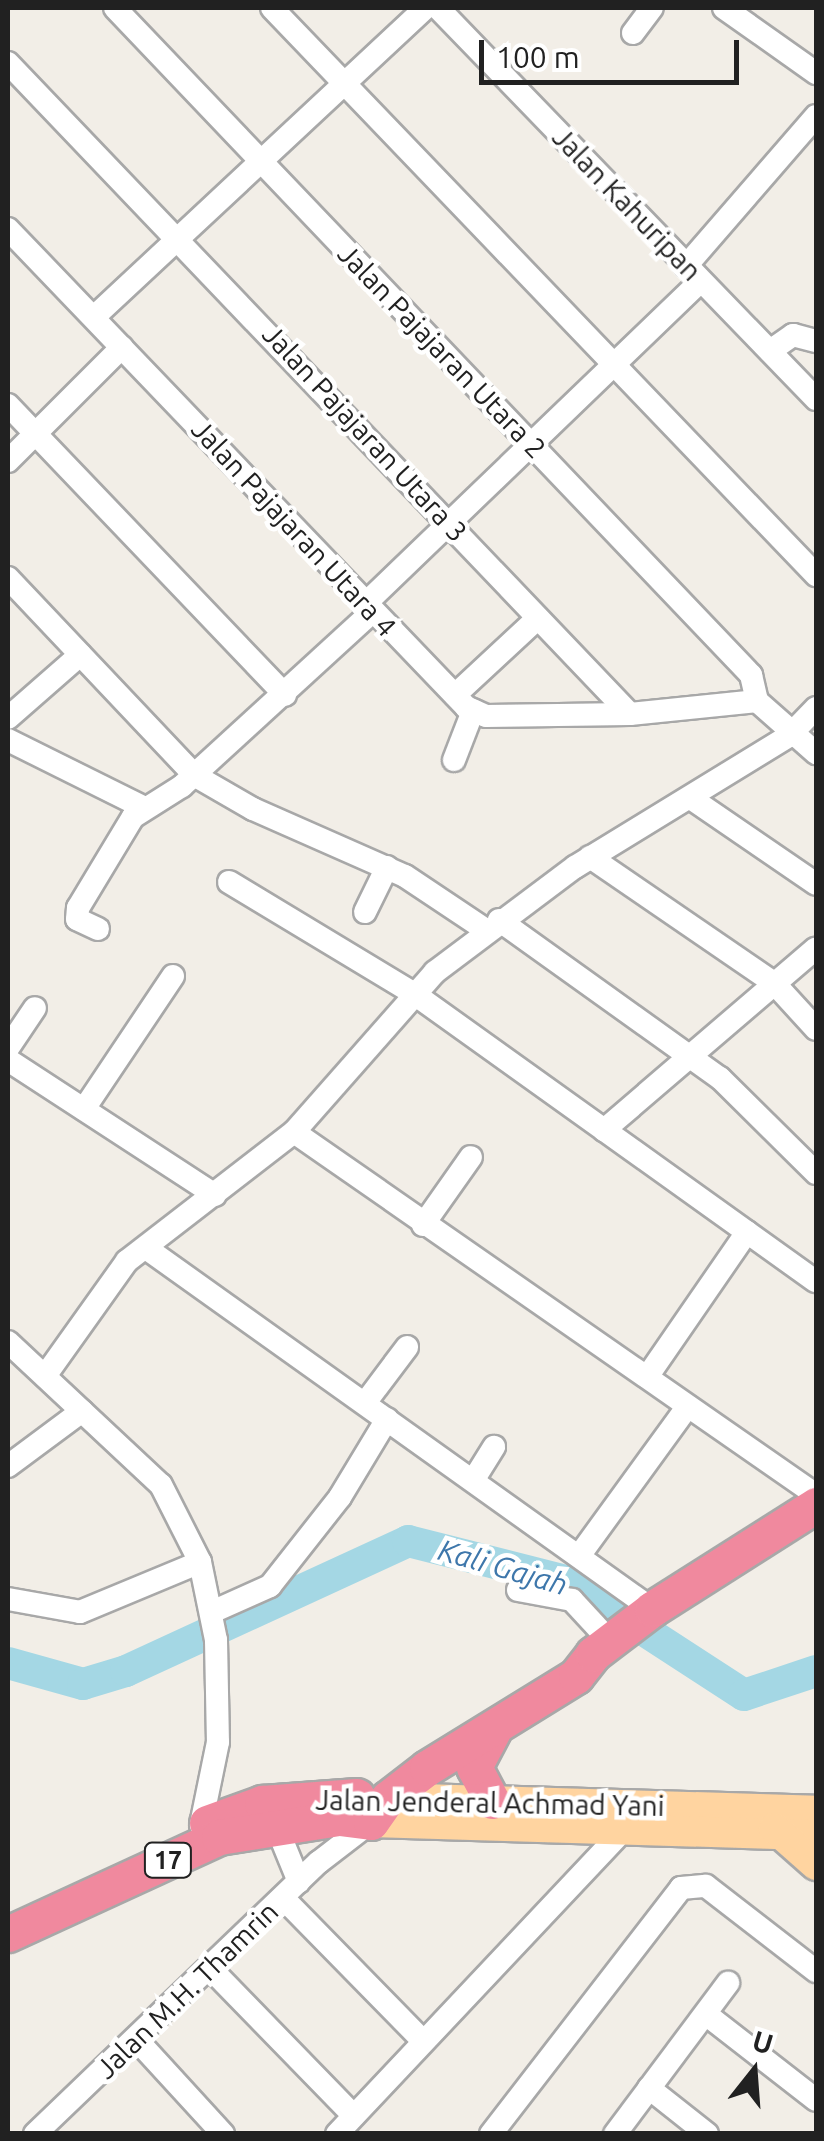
<!DOCTYPE html>
<style>
body{margin:0}
#map{position:relative;width:824px;height:2141px;overflow:hidden;background:#f2eee7;font-family:Ubuntu,sans-serif}
div>[style]{position:absolute}
[style*='--x']{left:calc(var(--x)*1px);top:calc(var(--y)*1px);width:calc(var(--w)*1px);rotate:calc(var(--a)*1deg)}
.river>*{height:32px;margin:-16px;padding:0 16px;transform-origin:16px;border-radius:16px;background:#a4d7e4}
.roads{filter:drop-shadow(2px 0 #a8a8a8) drop-shadow(-2px 0 #a8a8a8) drop-shadow(0 2px #a8a8a8) drop-shadow(0 -2px #a8a8a8)}
.minor>*{height:22px;margin:-11px;padding:0 11px;transform-origin:11px;border-radius:11px;background:#fff}
.major>*{height:30px;margin:-15px;padding:0 15px;transform-origin:15px;border-radius:15px;background:#ffd4a0}
.highway>*{height:35px;margin:-17.5px;padding:0 17.5px;transform-origin:17.5px;border-radius:17.5px;background:#f0899e}
span{translate:-50% -50%;white-space:nowrap;text-align:center;line-height:1.15;-webkit-text-stroke:9px #fff;paint-order:stroke}
.shield-label span{padding:2px 8px;background:#fff;border:2px solid;border-radius:8px;-webkit-text-stroke-width:0}
.shield-label{font-size:25px;color:#212121;font-weight:700}
.street-label{font-size:28px;color:#212121}
.water-label{font-size:30px;color:#3e77ab;font-style:italic}
.frame{position:absolute;inset:0;border:10px solid #212121;pointer-events:none}
.north{position:absolute;left:704px;top:2021px;width:100px;height:100px;-webkit-text-stroke:8px #fff;paint-order:stroke;rotate:17deg;font-size:28px;font-weight:700;line-height:40px;text-align:center;color:#212121}
.north::after{content:'';display:block;margin:auto;width:35px;height:45px;background:#212121;clip-path:polygon(50% 0,100% 100%,50% 72%,0 100%)}
.scale{position:absolute;left:479px;top:40px;width:260px;height:45px;box-sizing:border-box;border:5px solid #212121;border-top:0;padding-left:12px;font-size:30px;line-height:35px;white-space:nowrap;color:#212121;-webkit-text-stroke:8px #fff;paint-order:stroke}
</style>
<div id="map">
<div class="river">
<i style="--x:8;--y:1663;--w:78;--a:15.6"></i>
<i style="--x:83;--y:1684;--w:45;--a:-16.8"></i>
<i style="--x:126;--y:1671;--w:311;--a:-24.7"></i>
<i style="--x:408;--y:1541;--w:167;--a:14.2"></i>
<i style="--x:570;--y:1582;--w:207;--a:33"></i>
<i style="--x:744;--y:1695;--w:76;--a:-18.4"></i>
</div>
<div class="roads">
<div class="minor">
<i style="--x:115;--y:8;--w:922;--a:46.36"></i>
<i style="--x:751;--y:675;--w:27;--a:77"></i>
<i style="--x:272;--y:8;--w:786;--a:46.19"></i>
<i style="--x:438;--y:8;--w:544;--a:45.97"></i>
<i style="--x:724;--y:8;--w:113;--a:35.2"></i>
<i style="--x:633;--y:33;--w:31;--a:-53"></i>
<i style="--x:8;--y:63;--w:900;--a:46.31"></i>
<i style="--x:630;--y:714;--w:128;--a:-5.8"></i>
<i style="--x:8;--y:229;--w:662;--a:46.22"></i>
<i style="--x:466;--y:707;--w:22;--a:24"></i>
<i style="--x:486;--y:716;--w:144;--a:-0.8"></i>
<i style="--x:686;--y:266;--w:198;--a:-49.1"></i>
<i style="--x:94;--y:317;--w:453;--a:-43"></i>
<i style="--x:770;--y:351;--w:28;--a:-35"></i>
<i style="--x:793;--y:335;--w:24;--a:15"></i>
<i style="--x:8;--y:405;--w:401;--a:46.3"></i>
<i style="--x:8;--y:461;--w:161;--a:-45"></i>
<i style="--x:8;--y:578;--w:271;--a:46.6"></i>
<i style="--x:194;--y:775;--w:68;--a:30"></i>
<i style="--x:253;--y:809;--w:166;--a:23.8"></i>
<i style="--x:405;--y:876;--w:97;--a:33.7"></i>
<i style="--x:364;--y:605;--w:467;--a:-43.9"></i>
<i style="--x:455;--y:695;--w:113;--a:-42.9"></i>
<i style="--x:757;--y:701;--w:79;--a:41.4"></i>
<i style="--x:8;--y:718;--w:96;--a:-41.2"></i>
<i style="--x:8;--y:740;--w:151;--a:26.4"></i>
<i style="--x:454;--y:760;--w:53;--a:-68.8"></i>
<i style="--x:692;--y:799;--w:150;--a:34.4"></i>
<i style="--x:590;--y:857;--w:223;--a:34.4"></i>
<i style="--x:774;--y:983;--w:62;--a:47.6"></i>
<i style="--x:229;--y:882;--w:215;--a:31.1"></i>
<i style="--x:413;--y:993;--w:495;--a:35.6"></i>
<i style="--x:365;--y:912;--w:50;--a:-63.9"></i>
<i style="--x:499;--y:920;--w:272;--a:35.6"></i>
<i style="--x:720;--y:1078;--w:135;--a:44.7"></i>
<i style="--x:98;--y:929;--w:23;--a:-155"></i>
<i style="--x:77;--y:919;--w:11;--a:-85"></i>
<i style="--x:78;--y:908;--w:106;--a:-58.9"></i>
<i style="--x:133;--y:817;--w:58;--a:-32.3"></i>
<i style="--x:182;--y:786;--w:258;--a:-42.5"></i>
<i style="--x:8;--y:1048;--w:48;--a:-56"></i>
<i style="--x:8;--y:1060;--w:247;--a:33.1"></i>
<i style="--x:84;--y:1109;--w:160;--a:-56.2"></i>
<i style="--x:604;--y:1130;--w:279;--a:-40.6"></i>
<i style="--x:294;--y:1132;--w:636;--a:34.81"></i>
<i style="--x:423;--y:1225;--w:83;--a:-54.8"></i>
<i style="--x:146;--y:1248;--w:622;--a:35.51"></i>
<i style="--x:8;--y:1342;--w:209;--a:43.1"></i>
<i style="--x:161;--y:1485;--w:86;--a:63.1"></i>
<i style="--x:200;--y:1562;--w:80;--a:78.4"></i>
<i style="--x:216;--y:1640;--w:102;--a:88.9"></i>
<i style="--x:218;--y:1742;--w:85;--a:101.6"></i>
<i style="--x:45;--y:1376;--w:141;--a:-54.5"></i>
<i style="--x:127;--y:1261;--w:211;--a:-37.7"></i>
<i style="--x:294;--y:1132;--w:213;--a:-48.6"></i>
<i style="--x:435;--y:972;--w:175;--a:-36.9"></i>
<i style="--x:575;--y:867;--w:251;--a:-31.5"></i>
<i style="--x:789;--y:736;--w:39;--a:-46"></i>
<i style="--x:647;--y:1377;--w:176;--a:-55.4"></i>
<i style="--x:365;--y:1403;--w:70;--a:-53.1"></i>
<i style="--x:8;--y:1466;--w:92;--a:-36.6"></i>
<i style="--x:474;--y:1479;--w:38;--a:-58"></i>
<i style="--x:579;--y:1556;--w:185;--a:-54"></i>
<i style="--x:518;--y:1590;--w:55;--a:10.5"></i>
<i style="--x:572;--y:1600;--w:56;--a:47.2"></i>
<i style="--x:8;--y:1599;--w:73;--a:10.2"></i>
<i style="--x:80;--y:1612;--w:130;--a:-22.6"></i>
<i style="--x:212;--y:1612;--w:64;--a:-24.1"></i>
<i style="--x:270;--y:1586;--w:113;--a:-51.8"></i>
<i style="--x:340;--y:1497;--w:91;--a:-58.9"></i>
<i style="--x:277;--y:1828;--w:58;--a:67.8"></i>
<i style="--x:283;--y:1898;--w:200;--a:45.6"></i>
<i style="--x:210;--y:1968;--w:206;--a:45.8"></i>
<i style="--x:707;--y:2015;--w:138;--a:37.9"></i>
<i style="--x:136;--y:2039;--w:129;--a:47.5"></i>
<i style="--x:649;--y:2088;--w:74;--a:38.4"></i>
<i style="--x:35;--y:2134;--w:393;--a:-43.8"></i>
<i style="--x:319;--y:1862;--w:66;--a:-37.6"></i>
<i style="--x:337;--y:2134;--w:417;--a:-46.7"></i>
<i style="--x:491;--y:2134;--w:311;--a:-52.3"></i>
<i style="--x:681;--y:1888;--w:25;--a:-5"></i>
<i style="--x:706;--y:1886;--w:139;--a:37.7"></i>
<i style="--x:615;--y:2134;--w:189;--a:-53.2"></i>
</div>
<div class="major">
<i style="--x:388;--y:1798;--w:428;--a:1.7"></i>
<i style="--x:371;--y:1822;--w:445;--a:1.7"></i>
<i style="--x:774;--y:1828;--w:56;--a:41.4"></i>
</div>
<div class="highway">
<i style="--x:492;--y:1801;--w:38;--a:-118"></i>
<i style="--x:474;--y:1767;--w:41;--a:-62.2"></i>
<i style="--x:207;--y:1823;--w:59;--a:-20"></i>
<i style="--x:262;--y:1803;--w:95;--a:-4.2"></i>
<i style="--x:8;--y:1934;--w:232;--a:-24.7"></i>
<i style="--x:219;--y:1837;--w:121;--a:-9"></i>
<i style="--x:339;--y:1818;--w:32;--a:7"></i>
<i style="--x:371;--y:1822;--w:29;--a:-55"></i>
<i style="--x:388;--y:1798;--w:49;--a:-37.6"></i>
<i style="--x:427;--y:1768;--w:175;--a:-31.7"></i>
<i style="--x:576;--y:1676;--w:28;--a:-52"></i>
<i style="--x:593;--y:1654;--w:74;--a:-37.3"></i>
<i style="--x:652;--y:1609;--w:194;--a:-32.4"></i>
</div>
</div>
<div class="shield-label">
<span style="left:168px;top:1860px">17</span>
</div>
<div class="street-label">
<span style="left:627px;top:204px;rotate:46deg">Jalan Kahuripan</span>
<span style="left:442px;top:351px;rotate:46deg">Jalan Pajajaran Utara 2</span>
<span style="left:365px;top:433px;rotate:47deg">Jalan Pajajaran Utara 3</span>
<span style="left:294px;top:528px;rotate:47deg">Jalan Pajajaran Utara 4</span>
<span style="left:490px;top:1803px;rotate:1deg">Jalan Jenderal Achmad Yani</span>
<span style="left:187px;top:1990px;rotate:-44deg">Jalan M.H. Thamrin</span>
</div>
<div class="water-label">
<span style="left:503px;top:1567px;rotate:16deg">Kali Gajah</span>
</div>
<div class="frame"></div>
<div class="north">U</div>
<div class="scale">100 m</div>
</div>
